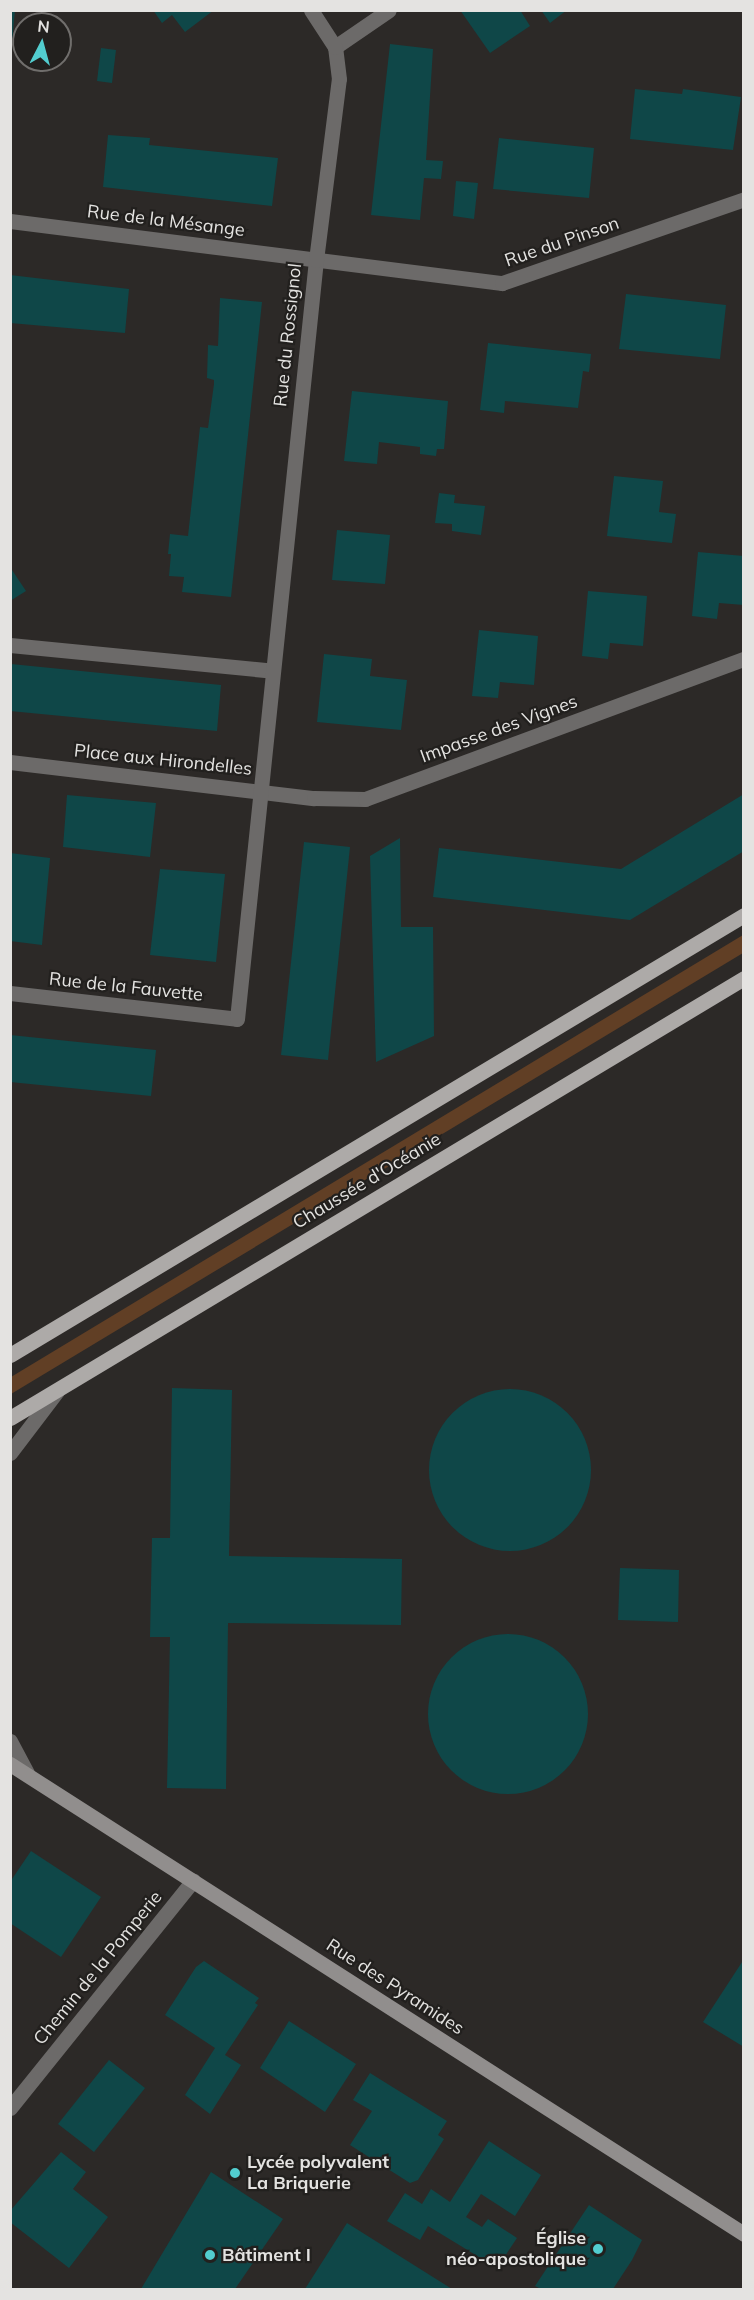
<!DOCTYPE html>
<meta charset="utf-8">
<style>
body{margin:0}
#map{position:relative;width:754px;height:2300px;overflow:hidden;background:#2c2927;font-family:Mulish,sans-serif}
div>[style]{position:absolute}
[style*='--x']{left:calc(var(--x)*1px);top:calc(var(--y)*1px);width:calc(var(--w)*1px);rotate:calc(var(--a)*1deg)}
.green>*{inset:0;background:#613f25}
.building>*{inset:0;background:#0f4748}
.round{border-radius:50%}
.street>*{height:15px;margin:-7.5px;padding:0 7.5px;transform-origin:7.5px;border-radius:7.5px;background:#6c6a69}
.secondary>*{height:15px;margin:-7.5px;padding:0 7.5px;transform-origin:7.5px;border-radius:7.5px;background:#918e8d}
.primary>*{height:15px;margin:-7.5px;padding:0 7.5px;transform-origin:7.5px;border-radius:7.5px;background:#adaaa8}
.dots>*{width:16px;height:16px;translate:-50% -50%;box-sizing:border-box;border:3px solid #22201e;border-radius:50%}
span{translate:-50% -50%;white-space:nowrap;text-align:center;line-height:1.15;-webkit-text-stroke:4.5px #22201e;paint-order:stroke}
.street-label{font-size:18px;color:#e4e3e1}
.poi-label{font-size:18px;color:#e4e3e1;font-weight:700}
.left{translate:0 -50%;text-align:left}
.right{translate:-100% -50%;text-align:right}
.frame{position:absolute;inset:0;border:12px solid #e4e3e1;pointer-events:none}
.north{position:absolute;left:12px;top:12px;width:60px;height:60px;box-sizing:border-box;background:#22201e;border:2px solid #706e6c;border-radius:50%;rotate:6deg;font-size:16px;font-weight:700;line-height:24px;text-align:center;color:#e4e3e1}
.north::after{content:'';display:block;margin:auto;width:21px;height:27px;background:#52cdcf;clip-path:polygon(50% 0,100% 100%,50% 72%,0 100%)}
</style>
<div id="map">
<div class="green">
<i style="clip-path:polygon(743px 935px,743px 953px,11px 1394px,11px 1377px)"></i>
</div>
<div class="building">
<i style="clip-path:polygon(10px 10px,15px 10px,12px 43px,10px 43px)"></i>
<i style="clip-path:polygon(153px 10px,214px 10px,185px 32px,172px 15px,162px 23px)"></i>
<i style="clip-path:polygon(460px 10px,520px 10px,530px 26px,490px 53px)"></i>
<i style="clip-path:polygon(541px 10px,567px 10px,550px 23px)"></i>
<i style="clip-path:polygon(390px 44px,433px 49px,426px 160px,443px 161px,441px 179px,424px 178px,420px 220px,371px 215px)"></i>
<i style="clip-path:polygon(101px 48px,116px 50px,112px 83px,97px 81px)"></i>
<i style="clip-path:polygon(635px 89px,682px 94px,683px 89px,741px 97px,733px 150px,630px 139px)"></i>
<i style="clip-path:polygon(108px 135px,150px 138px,149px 145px,278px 158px,272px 206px,103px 187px)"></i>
<i style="clip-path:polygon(499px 138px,594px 148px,589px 198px,493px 189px)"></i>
<i style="clip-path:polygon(456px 181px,478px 183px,474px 219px,453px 216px)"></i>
<i style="clip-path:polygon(10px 275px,129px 289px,125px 333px,10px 323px)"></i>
<i style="clip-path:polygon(626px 294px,726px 305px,720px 359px,619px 349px)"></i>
<i style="clip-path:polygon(220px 298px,262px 302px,231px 597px,182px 592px,184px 577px,169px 576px,171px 554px,168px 554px,170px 534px,188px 536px,200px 427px,208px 428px,214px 384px,214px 380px,207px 378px,208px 345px,218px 346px)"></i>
<i style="clip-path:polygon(488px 343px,591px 354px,589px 372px,583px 371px,578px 408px,505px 401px,504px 413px,480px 410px)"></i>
<i style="clip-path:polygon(352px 391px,448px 401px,444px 449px,437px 449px,436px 456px,420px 454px,420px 447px,379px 442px,377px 464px,344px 461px)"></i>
<i style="clip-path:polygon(614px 476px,663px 481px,659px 512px,676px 514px,672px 543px,607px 536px)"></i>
<i style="clip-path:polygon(439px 493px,455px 495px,454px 503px,485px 506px,481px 535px,452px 531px,452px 524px,435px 523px)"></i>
<i style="clip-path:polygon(337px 530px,390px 535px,385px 584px,332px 580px)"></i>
<i style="clip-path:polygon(698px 552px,744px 556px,744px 605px,719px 603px,717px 619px,692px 616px)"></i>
<i style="clip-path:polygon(10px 567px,26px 591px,10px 601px)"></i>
<i style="clip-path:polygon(588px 591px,647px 596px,643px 646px,610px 643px,608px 659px,582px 656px)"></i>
<i style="clip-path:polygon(479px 630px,538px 636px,534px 685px,500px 682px,498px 698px,472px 696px)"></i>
<i style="clip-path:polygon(324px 654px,372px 659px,370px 676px,407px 680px,401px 730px,317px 722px)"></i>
<i style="clip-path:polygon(11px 664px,221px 685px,217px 731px,10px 711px)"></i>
<i style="clip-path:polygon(744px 794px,744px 851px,630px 920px,433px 897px,439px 848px,621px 869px)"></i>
<i style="clip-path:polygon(67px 795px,156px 803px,150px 857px,63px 847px)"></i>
<i style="clip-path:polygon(400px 838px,401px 927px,433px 927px,434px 1036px,376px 1062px,370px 856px)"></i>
<i style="clip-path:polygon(304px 842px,350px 847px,328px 1060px,281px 1055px)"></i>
<i style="clip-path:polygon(10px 853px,50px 858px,42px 945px,10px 941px)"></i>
<i style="clip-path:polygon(160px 869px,225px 874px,216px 962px,150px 955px)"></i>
<i style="clip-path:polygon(10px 1035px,156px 1050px,151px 1096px,10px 1082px)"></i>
<i style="clip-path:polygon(172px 1388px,232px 1390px,229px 1556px,402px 1559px,401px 1625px,228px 1623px,226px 1789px,167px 1788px,170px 1637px,150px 1637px,152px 1538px,170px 1538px)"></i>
<i class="round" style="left:429px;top:1389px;width:162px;height:162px"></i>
<i style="clip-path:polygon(620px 1568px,679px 1570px,678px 1622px,618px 1620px)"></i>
<i class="round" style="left:428px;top:1634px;width:160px;height:160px"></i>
<i style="clip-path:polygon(31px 1851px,101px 1897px,61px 1957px,10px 1923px,10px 1882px)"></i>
<i style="clip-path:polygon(744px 1959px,744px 2047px,703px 2022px)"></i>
<i style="clip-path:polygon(204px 1961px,259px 1998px,255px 2003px,258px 2005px,225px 2055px,241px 2065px,210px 2114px,185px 2095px,215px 2048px,165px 2015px,196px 1967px)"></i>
<i style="clip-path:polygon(289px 2021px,356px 2064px,325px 2112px,260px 2068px)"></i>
<i style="clip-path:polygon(109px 2060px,145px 2088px,94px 2152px,58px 2124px)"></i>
<i style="clip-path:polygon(370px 2073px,447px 2121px,438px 2135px,444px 2139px,418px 2180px,410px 2183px,350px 2145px,372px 2111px,353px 2100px)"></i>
<i style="clip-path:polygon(489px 2141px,541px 2175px,515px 2216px,481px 2194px,466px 2217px,482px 2227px,488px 2219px,517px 2238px,497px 2268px,428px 2226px,420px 2240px,387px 2221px,405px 2193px,422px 2204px,431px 2189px,450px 2202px)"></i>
<i style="clip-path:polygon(61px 2152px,86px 2172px,73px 2189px,108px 2217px,69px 2268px,10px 2222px,10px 2211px)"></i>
<i style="clip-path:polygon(211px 2172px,283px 2219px,235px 2289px,141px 2289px)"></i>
<i style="clip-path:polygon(589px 2205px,642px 2240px,632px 2260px,613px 2289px,541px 2289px,535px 2286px)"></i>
<i style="clip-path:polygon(347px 2223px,452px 2289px,305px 2289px)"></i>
</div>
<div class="street">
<i style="--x:335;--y:47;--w:65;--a:-34.4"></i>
<i style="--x:10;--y:221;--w:496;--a:7.2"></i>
<i style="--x:502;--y:283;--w:256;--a:-19.1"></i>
<i style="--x:10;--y:645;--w:264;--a:5.6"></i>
<i style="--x:10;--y:762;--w:306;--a:6.8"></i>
<i style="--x:314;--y:798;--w:51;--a:1.1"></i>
<i style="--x:365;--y:799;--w:404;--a:-20.3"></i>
<i style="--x:10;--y:993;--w:228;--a:6.5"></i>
<i style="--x:237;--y:1019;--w:763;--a:-84.06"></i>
<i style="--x:316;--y:260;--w:182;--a:-82.8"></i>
<i style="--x:339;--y:79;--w:32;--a:-97"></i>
<i style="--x:335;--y:47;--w:44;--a:-123"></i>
<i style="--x:10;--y:1453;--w:78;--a:-52.8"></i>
<i style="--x:10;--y:1741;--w:36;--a:62"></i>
<i style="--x:10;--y:2108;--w:292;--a:-51.2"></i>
</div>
<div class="secondary">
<i style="--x:10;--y:1764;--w:872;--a:32.63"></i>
</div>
<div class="primary">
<i style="--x:10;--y:1355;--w:856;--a:-30.94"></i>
<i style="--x:10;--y:1418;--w:856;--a:-30.94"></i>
</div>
<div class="dots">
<i style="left:235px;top:2173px;background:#52cdcf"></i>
<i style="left:598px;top:2249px;background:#52cdcf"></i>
<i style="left:210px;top:2255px;background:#52cdcf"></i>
</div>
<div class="street-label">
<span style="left:166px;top:221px;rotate:7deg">Rue de la Mésange</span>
<span style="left:562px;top:242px;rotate:-19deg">Rue du Pinson</span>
<span style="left:288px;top:335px;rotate:-84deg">Rue du Rossignol</span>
<span style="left:499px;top:729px;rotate:-20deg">Impasse des Vignes</span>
<span style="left:163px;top:760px;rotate:6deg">Place aux Hirondelles</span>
<span style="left:126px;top:987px;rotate:6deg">Rue de la Fauvette</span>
<span style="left:367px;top:1181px;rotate:-31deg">Chaussée d'Océanie</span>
<span style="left:98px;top:1968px;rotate:-51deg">Chemin de la Pomperie</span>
<span style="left:395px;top:1987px;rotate:33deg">Rue des Pyramides</span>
</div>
<div class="poi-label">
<span class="left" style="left:247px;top:2173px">Lycée polyvalent<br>La Briquerie</span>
<span class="right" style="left:586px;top:2249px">Église<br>néo-apostolique</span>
<span class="left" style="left:222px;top:2255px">Bâtiment I</span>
</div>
<div class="frame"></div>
<div class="north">N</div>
</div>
